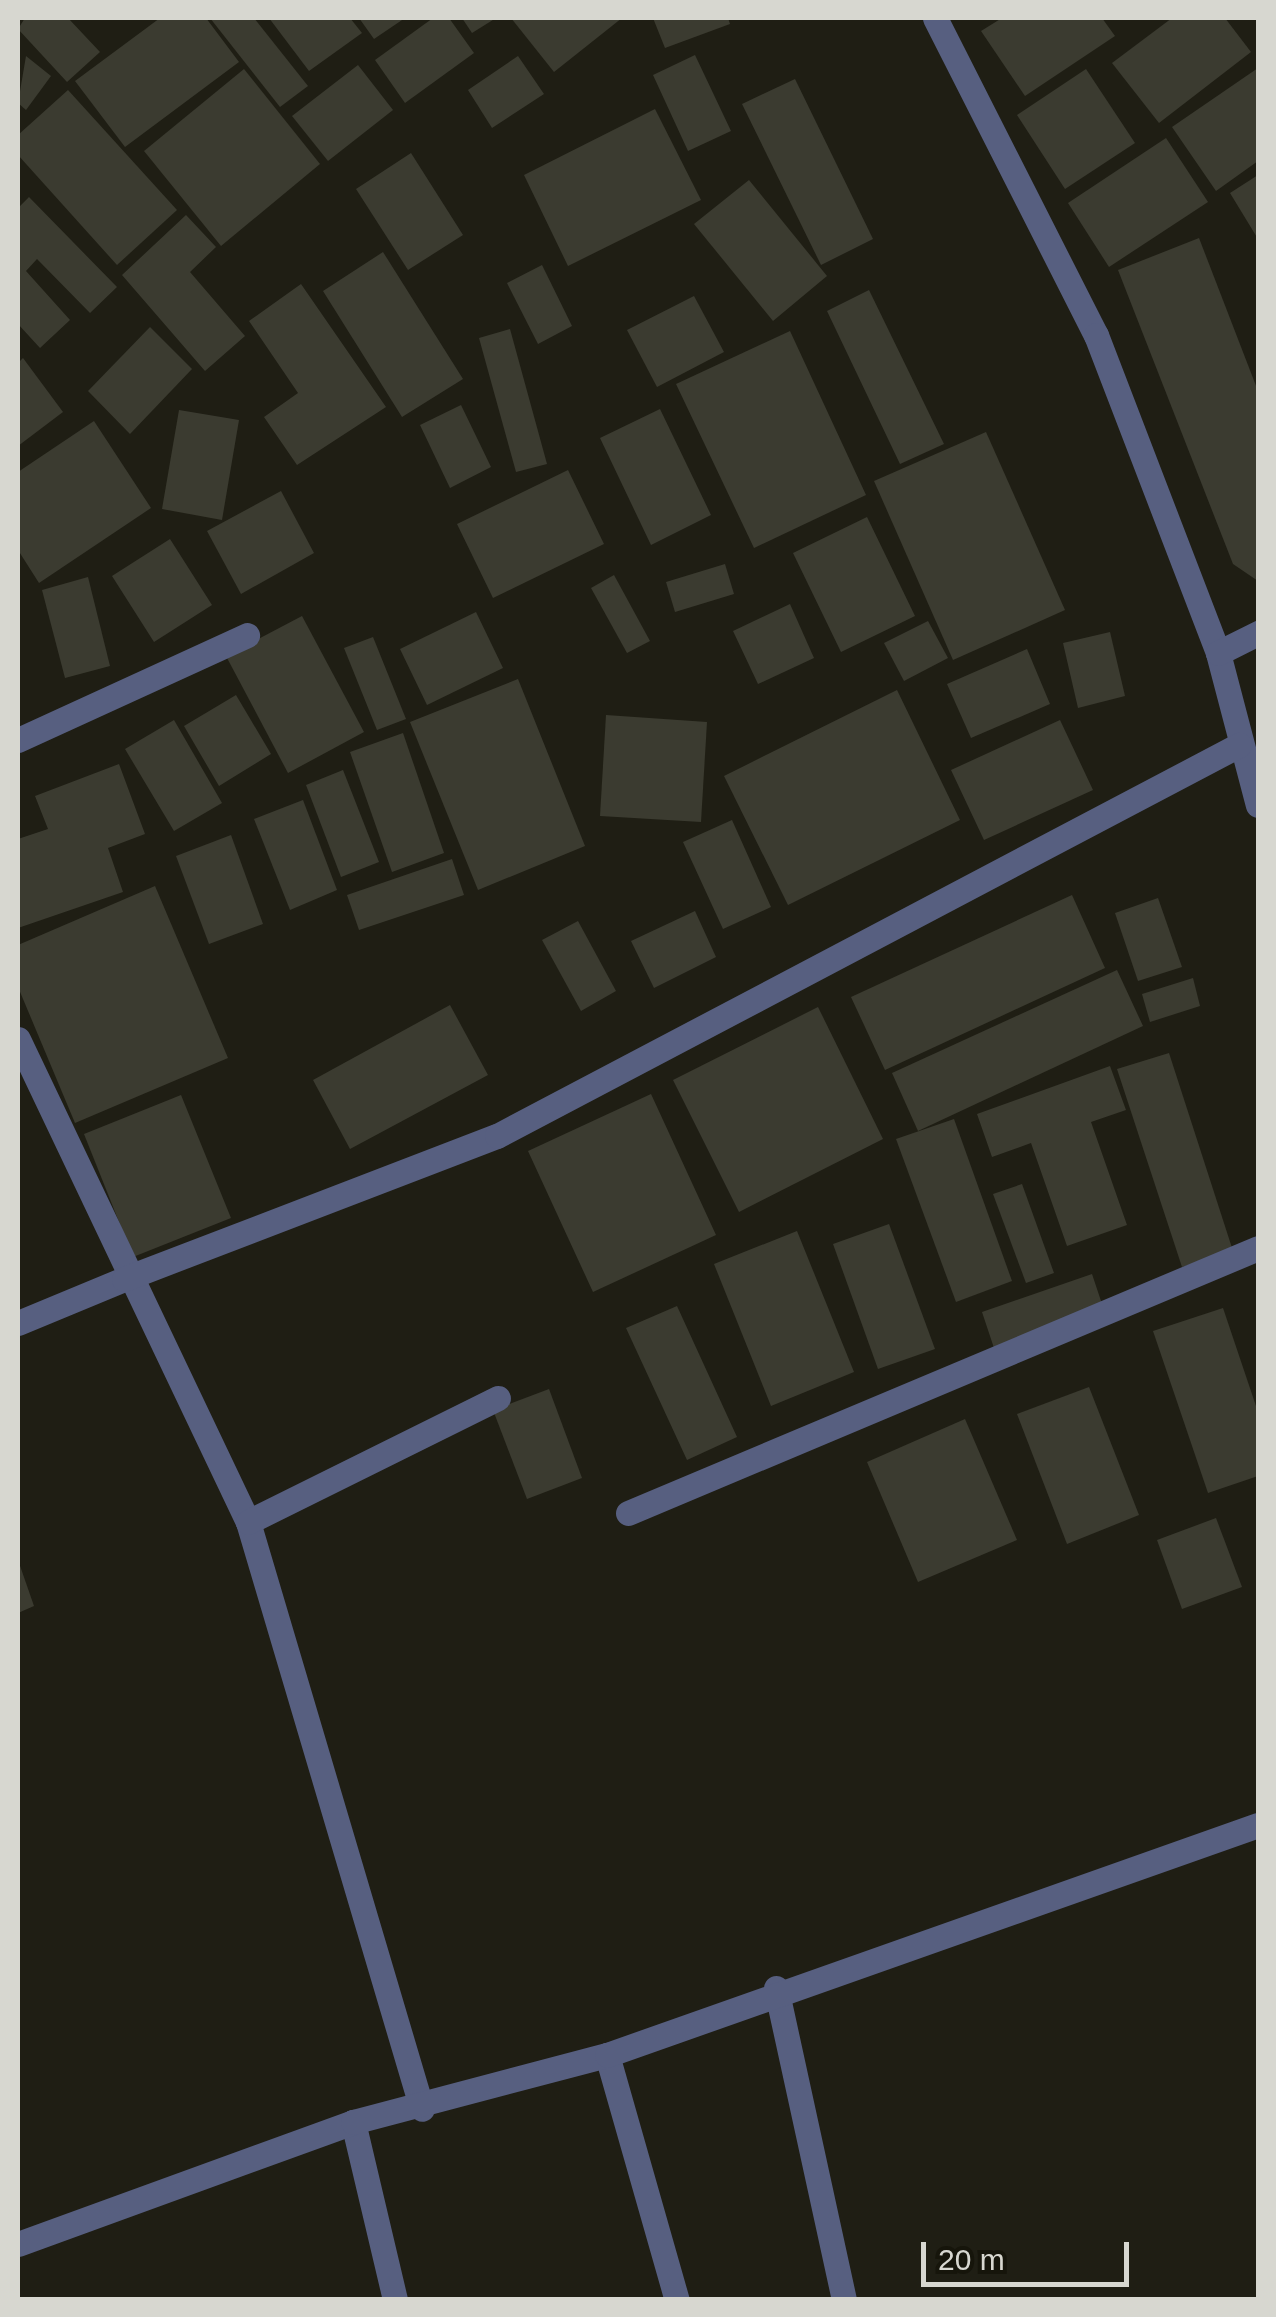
<!DOCTYPE html>
<style>
body{margin:0}
#map{position:relative;width:1276px;height:2317px;overflow:hidden;background:#1f1e14;font-family:Arial,sans-serif}
div>[style]{position:absolute}
[style*='--x']{left:calc(var(--x)*1px);top:calc(var(--y)*1px);width:calc(var(--w)*1px);rotate:calc(var(--a)*1deg)}
.building>*{inset:0;background:#3b3b30}
.lane>*{height:25px;margin:-12.5px;padding:0 12.5px;transform-origin:12.5px;border-radius:12.5px;background:#575f80}
.street>*{height:25px;margin:-12.5px;padding:0 12.5px;transform-origin:12.5px;border-radius:12.5px;background:#575f80}
span{translate:-50% -50%;white-space:nowrap;text-align:center;line-height:1.15;-webkit-text-stroke:9px #16150b;paint-order:stroke}
.frame{position:absolute;inset:0;border:20px solid #d7d7d0;pointer-events:none}
.scale{position:absolute;left:921px;top:2242px;width:208px;height:45px;box-sizing:border-box;border:5px solid #d7d7d0;border-top:0;padding-left:12px;font-size:30px;line-height:35px;white-space:nowrap;color:#d7d7d0;-webkit-text-stroke:8px #16150b;paint-order:stroke}
</style>
<div id="map">
<div class="building">
<i style="clip-path:polygon(25px 18px,68px 18px,100px 52px,67px 82px,18px 29px)"></i>
<i style="clip-path:polygon(160px 18px,206px 18px,239px 62px,125px 147px,75px 81px)"></i>
<i style="clip-path:polygon(210px 18px,254px 18px,308px 86px,280px 107px)"></i>
<i style="clip-path:polygon(269px 18px,350px 18px,362px 33px,309px 71px)"></i>
<i style="clip-path:polygon(359px 18px,405px 18px,374px 39px)"></i>
<i style="clip-path:polygon(433px 18px,449px 18px,474px 53px,405px 103px,375px 60px)"></i>
<i style="clip-path:polygon(462px 18px,496px 18px,472px 33px)"></i>
<i style="clip-path:polygon(511px 18px,622px 18px,554px 72px)"></i>
<i style="clip-path:polygon(653px 18px,728px 18px,730px 24px,665px 48px)"></i>
<i style="clip-path:polygon(1002px 18px,1102px 18px,1115px 36px,1025px 96px,981px 31px)"></i>
<i style="clip-path:polygon(1172px 18px,1225px 18px,1251px 52px,1159px 123px,1112px 63px)"></i>
<i style="clip-path:polygon(695px 55px,731px 131px,688px 151px,653px 75px)"></i>
<i style="clip-path:polygon(26px 56px,51px 76px,26px 110px,18px 103px)"></i>
<i style="clip-path:polygon(518px 56px,544px 94px,492px 128px,468px 90px)"></i>
<i style="clip-path:polygon(358px 65px,393px 110px,328px 161px,292px 116px)"></i>
<i style="clip-path:polygon(1258px 68px,1258px 161px,1216px 191px,1172px 127px)"></i>
<i style="clip-path:polygon(244px 69px,320px 164px,221px 246px,144px 151px)"></i>
<i style="clip-path:polygon(1086px 69px,1135px 143px,1065px 189px,1017px 115px)"></i>
<i style="clip-path:polygon(795px 79px,873px 239px,821px 265px,742px 104px)"></i>
<i style="clip-path:polygon(68px 90px,177px 210px,117px 265px,18px 155px,18px 135px)"></i>
<i style="clip-path:polygon(655px 109px,701px 200px,568px 266px,524px 175px)"></i>
<i style="clip-path:polygon(1166px 138px,1208px 202px,1109px 267px,1068px 203px)"></i>
<i style="clip-path:polygon(411px 153px,463px 235px,408px 270px,356px 189px)"></i>
<i style="clip-path:polygon(1258px 175px,1258px 239px,1230px 193px)"></i>
<i style="clip-path:polygon(749px 180px,827px 276px,773px 321px,694px 224px)"></i>
<i style="clip-path:polygon(29px 197px,117px 287px,90px 313px,37px 259px,26px 271px,70px 320px,40px 348px,18px 324px,18px 208px)"></i>
<i style="clip-path:polygon(186px 215px,216px 247px,190px 272px,245px 336px,205px 371px,122px 275px)"></i>
<i style="clip-path:polygon(1199px 238px,1258px 391px,1258px 581px,1233px 564px,1118px 270px)"></i>
<i style="clip-path:polygon(383px 252px,463px 379px,402px 417px,323px 291px)"></i>
<i style="clip-path:polygon(542px 265px,572px 326px,538px 344px,507px 283px)"></i>
<i style="clip-path:polygon(301px 284px,386px 407px,297px 465px,264px 417px,298px 393px,249px 321px)"></i>
<i style="clip-path:polygon(869px 290px,944px 444px,900px 464px,827px 311px)"></i>
<i style="clip-path:polygon(694px 296px,724px 352px,657px 387px,627px 330px)"></i>
<i style="clip-path:polygon(150px 327px,192px 369px,130px 434px,88px 391px)"></i>
<i style="clip-path:polygon(510px 329px,547px 464px,516px 472px,479px 338px)"></i>
<i style="clip-path:polygon(790px 331px,866px 495px,754px 548px,676px 384px)"></i>
<i style="clip-path:polygon(23px 358px,63px 412px,18px 446px,18px 363px)"></i>
<i style="clip-path:polygon(461px 405px,491px 467px,450px 488px,420px 425px)"></i>
<i style="clip-path:polygon(660px 409px,711px 515px,651px 545px,600px 438px)"></i>
<i style="clip-path:polygon(179px 410px,239px 420px,222px 520px,162px 509px)"></i>
<i style="clip-path:polygon(94px 421px,151px 508px,39px 583px,18px 550px,18px 472px)"></i>
<i style="clip-path:polygon(986px 432px,1065px 610px,953px 660px,874px 481px)"></i>
<i style="clip-path:polygon(568px 470px,604px 544px,493px 598px,457px 524px)"></i>
<i style="clip-path:polygon(281px 491px,314px 553px,241px 594px,207px 531px)"></i>
<i style="clip-path:polygon(867px 517px,915px 616px,841px 652px,793px 553px)"></i>
<i style="clip-path:polygon(170px 539px,212px 605px,154px 642px,112px 576px)"></i>
<i style="clip-path:polygon(725px 564px,734px 594px,675px 612px,666px 582px)"></i>
<i style="clip-path:polygon(614px 575px,650px 641px,627px 653px,591px 588px)"></i>
<i style="clip-path:polygon(88px 577px,110px 666px,65px 678px,42px 590px)"></i>
<i style="clip-path:polygon(790px 604px,814px 658px,758px 684px,733px 631px)"></i>
<i style="clip-path:polygon(476px 612px,503px 668px,427px 705px,400px 649px)"></i>
<i style="clip-path:polygon(302px 616px,364px 732px,288px 773px,226px 656px)"></i>
<i style="clip-path:polygon(928px 621px,948px 658px,904px 681px,884px 643px)"></i>
<i style="clip-path:polygon(1110px 632px,1125px 696px,1078px 708px,1063px 643px)"></i>
<i style="clip-path:polygon(373px 637px,406px 719px,377px 730px,344px 648px)"></i>
<i style="clip-path:polygon(1027px 649px,1050px 704px,971px 738px,947px 684px)"></i>
<i style="clip-path:polygon(518px 679px,585px 846px,478px 890px,410px 722px)"></i>
<i style="clip-path:polygon(897px 690px,960px 820px,788px 905px,724px 776px)"></i>
<i style="clip-path:polygon(236px 695px,271px 754px,219px 786px,184px 726px)"></i>
<i style="clip-path:polygon(606px 715px,707px 722px,701px 822px,600px 816px)"></i>
<i style="clip-path:polygon(174px 720px,222px 803px,174px 831px,125px 749px)"></i>
<i style="clip-path:polygon(1060px 720px,1093px 790px,984px 840px,951px 770px)"></i>
<i style="clip-path:polygon(403px 733px,444px 853px,392px 872px,350px 752px)"></i>
<i style="clip-path:polygon(119px 764px,145px 834px,108px 848px,123px 892px,18px 928px,18px 839px,48px 829px,35px 796px)"></i>
<i style="clip-path:polygon(343px 770px,379px 862px,341px 877px,306px 785px)"></i>
<i style="clip-path:polygon(303px 800px,337px 890px,290px 910px,254px 819px)"></i>
<i style="clip-path:polygon(732px 820px,771px 907px,723px 929px,683px 842px)"></i>
<i style="clip-path:polygon(231px 835px,263px 924px,209px 944px,176px 856px)"></i>
<i style="clip-path:polygon(452px 859px,464px 895px,359px 930px,347px 895px)"></i>
<i style="clip-path:polygon(155px 886px,228px 1058px,75px 1123px,18px 987px,18px 945px)"></i>
<i style="clip-path:polygon(1072px 895px,1105px 968px,885px 1070px,851px 997px)"></i>
<i style="clip-path:polygon(1158px 898px,1182px 967px,1138px 981px,1115px 913px)"></i>
<i style="clip-path:polygon(695px 911px,716px 957px,654px 988px,631px 941px)"></i>
<i style="clip-path:polygon(578px 921px,616px 991px,581px 1011px,542px 940px)"></i>
<i style="clip-path:polygon(1117px 970px,1143px 1026px,918px 1131px,892px 1073px)"></i>
<i style="clip-path:polygon(1193px 978px,1200px 1006px,1150px 1022px,1142px 994px)"></i>
<i style="clip-path:polygon(450px 1005px,488px 1075px,350px 1149px,313px 1080px)"></i>
<i style="clip-path:polygon(818px 1007px,883px 1139px,739px 1212px,673px 1080px)"></i>
<i style="clip-path:polygon(1169px 1053px,1233px 1251px,1182px 1267px,1117px 1069px)"></i>
<i style="clip-path:polygon(1110px 1066px,1126px 1110px,1091px 1122px,1127px 1225px,1067px 1246px,1031px 1143px,992px 1157px,977px 1114px)"></i>
<i style="clip-path:polygon(651px 1094px,716px 1235px,593px 1292px,528px 1151px)"></i>
<i style="clip-path:polygon(181px 1095px,231px 1218px,133px 1257px,84px 1134px)"></i>
<i style="clip-path:polygon(954px 1119px,1012px 1281px,956px 1302px,896px 1139px)"></i>
<i style="clip-path:polygon(1022px 1184px,1054px 1273px,1026px 1283px,993px 1194px)"></i>
<i style="clip-path:polygon(889px 1224px,935px 1349px,878px 1369px,833px 1244px)"></i>
<i style="clip-path:polygon(797px 1231px,854px 1372px,771px 1406px,714px 1264px)"></i>
<i style="clip-path:polygon(1092px 1274px,1104px 1310px,994px 1348px,982px 1312px)"></i>
<i style="clip-path:polygon(677px 1306px,737px 1437px,687px 1460px,626px 1328px)"></i>
<i style="clip-path:polygon(1223px 1308px,1258px 1412px,1258px 1476px,1208px 1493px,1153px 1331px)"></i>
<i style="clip-path:polygon(1089px 1387px,1139px 1515px,1067px 1544px,1017px 1414px)"></i>
<i style="clip-path:polygon(549px 1389px,582px 1478px,527px 1499px,493px 1410px)"></i>
<i style="clip-path:polygon(965px 1419px,1017px 1540px,918px 1582px,867px 1462px)"></i>
<i style="clip-path:polygon(1216px 1518px,1242px 1587px,1182px 1609px,1157px 1540px)"></i>
<i style="clip-path:polygon(18px 1560px,34px 1606px,18px 1613px)"></i>
</div>
<div class="lane">
<i style="--x:18;--y:1323;--w:115;--a:-22.5"></i>
<i style="--x:776;--y:1988;--w:319;--a:77.7"></i>
<i style="--x:607;--y:2055;--w:255;--a:74.1"></i>
<i style="--x:353;--y:2122;--w:183;--a:76.7"></i>
</div>
<div class="street">
<i style="--x:935;--y:18;--w:356;--a:63.1"></i>
<i style="--x:1096;--y:335;--w:341;--a:69"></i>
<i style="--x:1218;--y:653;--w:157;--a:75.3"></i>
<i style="--x:1218;--y:653;--w:45;--a:-26.6"></i>
<i style="--x:18;--y:740;--w:252;--a:-24.6"></i>
<i style="--x:18;--y:1039;--w:535;--a:64.54"></i>
<i style="--x:248;--y:1522;--w:612;--a:73.49"></i>
<i style="--x:124;--y:1279;--w:399;--a:-21"></i>
<i style="--x:497;--y:1136;--w:839;--a:-27.79"></i>
<i style="--x:628;--y:1513;--w:683;--a:-22.81"></i>
<i style="--x:248;--y:1522;--w:279;--a:-26.4"></i>
<i style="--x:18;--y:2244;--w:357;--a:-20"></i>
<i style="--x:353;--y:2122;--w:263;--a:-14.8"></i>
<i style="--x:607;--y:2055;--w:690;--a:-19.46"></i>
</div>
<div class="frame"></div>
<div class="scale">20 m</div>
</div>
